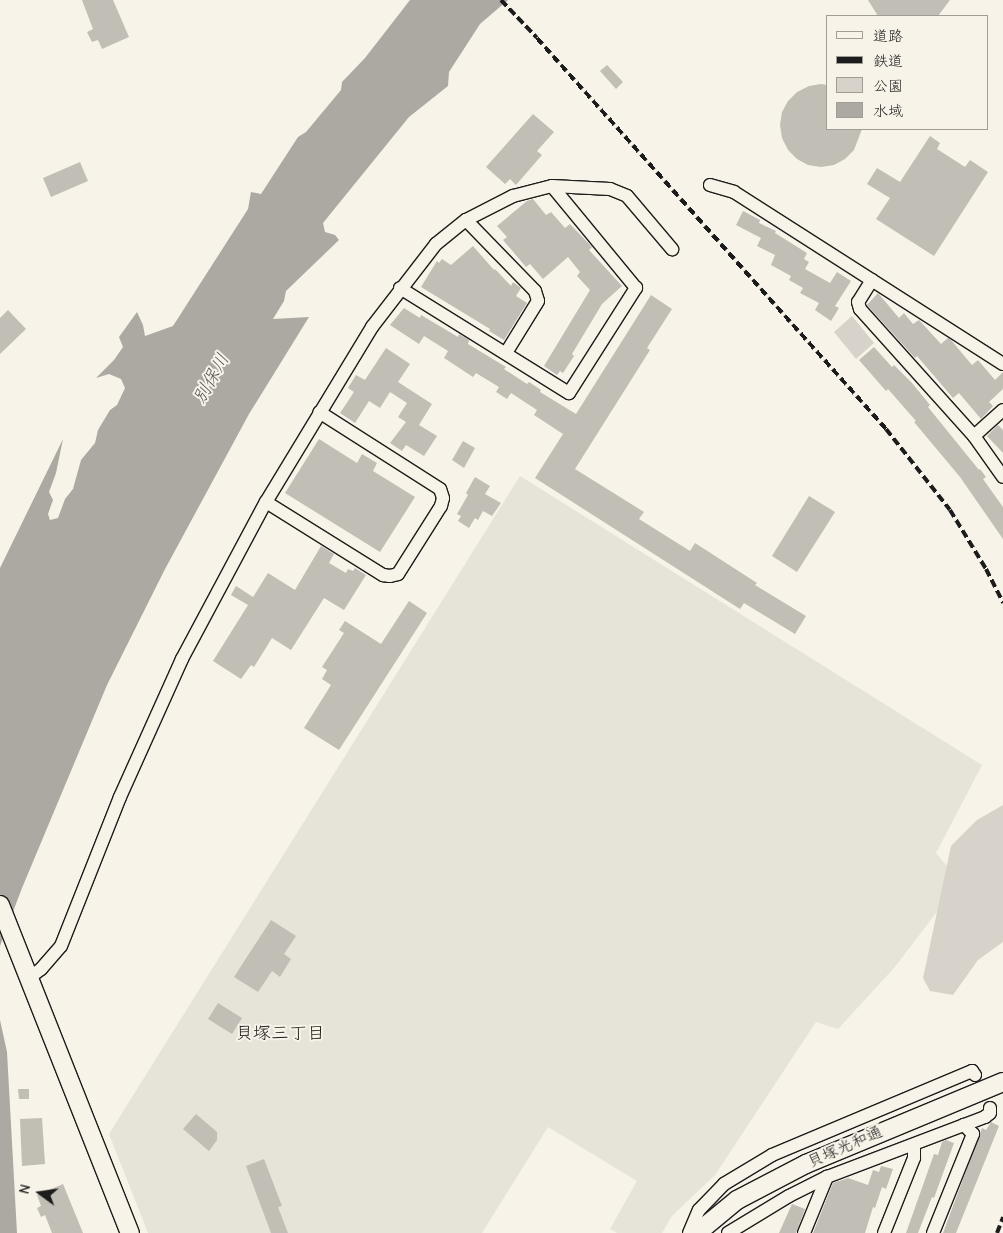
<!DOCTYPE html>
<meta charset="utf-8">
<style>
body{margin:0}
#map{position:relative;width:1003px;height:1233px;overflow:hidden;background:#f7f3e8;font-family:"Comic Neue","Klee One",sans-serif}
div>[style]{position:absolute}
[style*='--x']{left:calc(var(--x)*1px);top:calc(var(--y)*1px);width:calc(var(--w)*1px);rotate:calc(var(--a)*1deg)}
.built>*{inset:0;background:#e6e3d9}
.green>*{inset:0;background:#d7d3cb}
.water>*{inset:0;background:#aca9a2}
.building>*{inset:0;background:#c0beb5}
.roads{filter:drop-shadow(1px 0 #1c1c1c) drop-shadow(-1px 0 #1c1c1c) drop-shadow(0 1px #1c1c1c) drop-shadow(0 -1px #1c1c1c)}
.street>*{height:12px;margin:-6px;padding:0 6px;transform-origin:6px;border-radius:6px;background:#f7f3e8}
.secondary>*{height:18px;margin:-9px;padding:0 9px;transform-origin:9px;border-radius:9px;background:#f7f3e8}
.rail>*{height:4px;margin-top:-2px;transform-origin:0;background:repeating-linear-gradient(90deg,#1c1c1c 0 8px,transparent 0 12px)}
span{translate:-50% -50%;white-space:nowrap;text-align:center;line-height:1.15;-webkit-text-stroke:4px #f7f3e8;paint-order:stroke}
.street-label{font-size:16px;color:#1c1c1c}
.water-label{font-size:18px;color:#565452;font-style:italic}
.neighbourhood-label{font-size:18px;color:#1c1c1c}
.legend{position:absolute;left:826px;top:15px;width:162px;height:115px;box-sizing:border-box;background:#f7f3e8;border:1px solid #9f9d96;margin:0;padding:6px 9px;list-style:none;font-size:15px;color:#1c1c1c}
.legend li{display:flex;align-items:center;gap:10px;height:25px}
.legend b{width:25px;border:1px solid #9f9d96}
.north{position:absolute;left:15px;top:1168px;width:50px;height:50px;-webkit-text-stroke:4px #f7f3e8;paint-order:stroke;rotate:284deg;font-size:14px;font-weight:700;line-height:20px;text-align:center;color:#1c1c1c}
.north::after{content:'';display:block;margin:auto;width:18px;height:22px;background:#1c1c1c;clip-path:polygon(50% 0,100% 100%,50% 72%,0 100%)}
</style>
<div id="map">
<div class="built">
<i style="clip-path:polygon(520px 476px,982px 765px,936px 853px,952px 872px,943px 904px,894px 968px,838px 1029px,816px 1022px,715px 1175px,672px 1216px,662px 1233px,617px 1233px,610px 1229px,637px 1181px,548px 1127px,482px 1233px,148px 1233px,109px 1134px)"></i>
</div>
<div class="green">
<i style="clip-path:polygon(852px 316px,874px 343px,856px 359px,834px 332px)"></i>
<i style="clip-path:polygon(1003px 805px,1003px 942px,978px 960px,953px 995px,930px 991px,923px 978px,951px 846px,977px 820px)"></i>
</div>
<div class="water">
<i style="clip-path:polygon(410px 0,508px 0,480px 24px,449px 72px,448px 86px,409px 117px,323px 223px,325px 232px,335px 235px,339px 240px,286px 291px,284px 301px,273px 319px,309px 317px,249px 414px,164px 571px,107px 685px,22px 888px,0 946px,0 568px,63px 439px,56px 473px,49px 492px,53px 500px,48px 514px,50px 520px,58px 518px,65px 499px,73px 489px,81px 460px,95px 443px,98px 430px,110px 410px,117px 405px,125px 388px,121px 379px,109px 374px,96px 378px,114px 360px,123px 347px,119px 337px,137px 312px,143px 325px,145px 336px,173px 326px,248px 209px,251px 192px,261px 194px,298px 137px,306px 132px,341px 90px,342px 82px,365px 58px)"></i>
<i style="clip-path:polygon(0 1020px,7px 1052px,17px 1233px,0 1233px)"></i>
</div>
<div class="building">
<i style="clip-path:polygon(82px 0,113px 0,129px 37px,102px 49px,98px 40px,92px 42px,87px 32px,93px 29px)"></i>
<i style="clip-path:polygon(868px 0,950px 0,938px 16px,878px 16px)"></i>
<i style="clip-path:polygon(607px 65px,623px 82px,616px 89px,600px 71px)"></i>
<i style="clip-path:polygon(821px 84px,827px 85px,827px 129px,862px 129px,854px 150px,845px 159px,834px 165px,821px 167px,808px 165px,797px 159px,788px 150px,782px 138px,780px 125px,782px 112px,788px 101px,797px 92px,809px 86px)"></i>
<i style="clip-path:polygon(533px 114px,554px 132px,537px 151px,542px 155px,516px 185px,510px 179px,505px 184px,486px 167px)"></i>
<i style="clip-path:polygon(930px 136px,940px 143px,937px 149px,965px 167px,970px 160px,988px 172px,934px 256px,876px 219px,890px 198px,867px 184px,877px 168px,900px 182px)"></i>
<i style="clip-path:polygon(80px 162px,88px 181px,51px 197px,43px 178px)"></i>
<i style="clip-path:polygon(533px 199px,546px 215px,551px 212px,565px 228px,570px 224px,592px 247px,589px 250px,622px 286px,602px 304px,572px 354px,574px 356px,563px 373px,560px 371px,557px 375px,544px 366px,590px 290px,577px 276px,580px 272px,568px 257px,543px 279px,530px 264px,526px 267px,503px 240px,507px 237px,497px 226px,527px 201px)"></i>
<i style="clip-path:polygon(743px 211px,760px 220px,759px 223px,776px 231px,775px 233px,807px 253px,804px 259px,809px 262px,805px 269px,830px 283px,837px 272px,851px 281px,835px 306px,839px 308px,831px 321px,815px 310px,819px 303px,800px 293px,803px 288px,789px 280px,791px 276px,771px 265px,775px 255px,757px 246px,761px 238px,736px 225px)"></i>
<i style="clip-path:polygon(473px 246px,494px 270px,495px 269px,511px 286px,513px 282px,521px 288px,516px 296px,527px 303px,504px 340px,489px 331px,490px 329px,421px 287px,437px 261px,439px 263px,442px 259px,451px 265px)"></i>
<i style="clip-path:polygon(878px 293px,899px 318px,904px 313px,913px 324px,919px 320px,941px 344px,948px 338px,951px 340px,972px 365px,978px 360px,995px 380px,1003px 372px,1003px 389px,989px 402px,993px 406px,981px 419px,959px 393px,953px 398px,917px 356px,915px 358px,867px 305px)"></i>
<i style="clip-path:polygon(651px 295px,672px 309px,647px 348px,650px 350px,575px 469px,644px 512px,639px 519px,690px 551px,695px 543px,757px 583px,755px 585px,806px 616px,795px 634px,744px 603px,740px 609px,535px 478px,563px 434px,534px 415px,537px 410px,511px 393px,507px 399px,496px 392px,499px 387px,476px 373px,473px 377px,444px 358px,448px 351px,424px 336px,419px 344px,390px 325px,404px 308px,420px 318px,421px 315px,458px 337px,459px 334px,469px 340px,468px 344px,506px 367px,504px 369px,527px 384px,529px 382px,541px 390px,540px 392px,576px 414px)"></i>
<i style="clip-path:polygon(8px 310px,26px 329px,0 354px,0 318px)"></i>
<i style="clip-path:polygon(874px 347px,892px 367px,894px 365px,912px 383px,930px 405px,928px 407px,979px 470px,980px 469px,986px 477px,983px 479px,1003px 507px,1003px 539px,960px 477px,914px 422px,916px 421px,888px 389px,886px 391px,859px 360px)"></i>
<i style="clip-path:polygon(386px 348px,410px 364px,398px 382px,432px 404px,419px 425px,437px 436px,424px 456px,406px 445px,402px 451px,390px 443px,406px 422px,398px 417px,407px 403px,390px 392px,380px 408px,369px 401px,355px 423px,340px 413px,354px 392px,348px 388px,356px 375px,365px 380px)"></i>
<i style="clip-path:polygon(998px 425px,1003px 430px,1003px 453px,987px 436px)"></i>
<i style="clip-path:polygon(319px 439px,357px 463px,362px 454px,377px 463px,373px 471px,415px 497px,380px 552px,285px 493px)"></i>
<i style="clip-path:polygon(463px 441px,475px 448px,464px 468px,452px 460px)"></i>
<i style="clip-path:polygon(475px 477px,490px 486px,485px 494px,501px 503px,492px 516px,483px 511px,478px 520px,475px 518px,469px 528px,458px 521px,461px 516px,457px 514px,468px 495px,466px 493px)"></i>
<i style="clip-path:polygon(809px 496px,835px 512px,797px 572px,772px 556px)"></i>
<i style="clip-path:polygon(321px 546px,334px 554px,329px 563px,346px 573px,348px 569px,353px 571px,355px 568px,366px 575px,344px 610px,324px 598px,291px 650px,272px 638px,254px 667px,251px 665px,241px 679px,213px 661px,248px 605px,231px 595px,236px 586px,253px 597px,268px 573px,295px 590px)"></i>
<i style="clip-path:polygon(409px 601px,427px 613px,339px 750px,304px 728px,331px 685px,322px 679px,327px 670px,322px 667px,344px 633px,339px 630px,345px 621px,381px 644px)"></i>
<i style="clip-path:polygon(271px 920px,296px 936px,284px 954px,291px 959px,280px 977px,272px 971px,258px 992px,234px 977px)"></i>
<i style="clip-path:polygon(218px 1003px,242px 1018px,232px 1034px,208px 1019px)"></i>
<i style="clip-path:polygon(18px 1089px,29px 1089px,29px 1099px,19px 1099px)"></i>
<i style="clip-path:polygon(196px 1114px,217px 1132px,217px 1140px,209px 1151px,183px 1129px)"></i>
<i style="clip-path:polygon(42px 1118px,45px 1164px,22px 1166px,20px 1119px)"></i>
<i style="clip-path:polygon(991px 1122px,999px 1126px,956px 1233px,943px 1233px,982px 1128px,986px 1130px)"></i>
<i style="clip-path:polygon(946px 1140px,954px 1143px,934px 1198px,932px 1197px,918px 1233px,906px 1233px,934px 1154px,938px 1155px,942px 1142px)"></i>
<i style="clip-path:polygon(264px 1159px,282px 1206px,278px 1207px,288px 1233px,271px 1233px,246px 1166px)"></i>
<i style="clip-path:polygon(881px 1166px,893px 1169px,886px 1189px,882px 1187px,875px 1208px,873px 1207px,865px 1233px,813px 1233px,833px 1183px,848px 1178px,868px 1185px,873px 1170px,879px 1172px)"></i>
<i style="clip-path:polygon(63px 1184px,83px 1233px,52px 1233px,45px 1215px,41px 1217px,37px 1208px,41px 1206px,37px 1195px)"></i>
<i style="clip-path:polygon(792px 1204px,805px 1209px,796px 1233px,779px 1233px)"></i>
</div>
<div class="roads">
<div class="street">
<i style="--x:710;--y:185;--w:25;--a:16"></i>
<i style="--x:734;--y:192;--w:319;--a:32.6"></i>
<i style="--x:466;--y:220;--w:99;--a:45.8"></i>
<i style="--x:535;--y:291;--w:10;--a:73"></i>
<i style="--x:538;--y:301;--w:61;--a:121.6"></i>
<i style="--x:872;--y:280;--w:26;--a:122"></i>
<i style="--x:858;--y:302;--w:7;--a:74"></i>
<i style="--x:860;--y:309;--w:171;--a:48.1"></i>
<i style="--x:974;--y:436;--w:50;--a:54.7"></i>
<i style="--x:400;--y:288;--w:199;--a:31.9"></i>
<i style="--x:569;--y:393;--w:125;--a:-57.5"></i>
<i style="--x:636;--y:288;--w:132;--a:-129.5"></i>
<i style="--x:974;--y:436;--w:39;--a:-42"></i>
<i style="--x:266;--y:502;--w:138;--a:32"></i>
<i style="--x:383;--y:575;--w:7;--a:8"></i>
<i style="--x:390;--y:576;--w:8;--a:-14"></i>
<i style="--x:398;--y:574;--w:80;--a:-57.7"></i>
<i style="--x:441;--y:506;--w:8;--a:-76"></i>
<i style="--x:443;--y:498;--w:9;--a:-108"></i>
<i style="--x:440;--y:489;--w:143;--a:-147.5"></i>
<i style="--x:29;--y:978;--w:15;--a:-37"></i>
<i style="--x:41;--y:969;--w:30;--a:-49"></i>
<i style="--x:61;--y:946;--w:160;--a:-68.4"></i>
<i style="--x:120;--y:797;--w:151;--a:-65.8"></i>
<i style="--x:182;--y:659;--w:178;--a:-61.9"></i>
<i style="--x:266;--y:502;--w:205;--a:-58.8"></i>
<i style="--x:372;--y:327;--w:105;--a:-52.4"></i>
<i style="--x:436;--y:244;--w:38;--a:-39"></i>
<i style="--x:466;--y:220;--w:53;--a:-27.1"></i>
<i style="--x:513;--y:196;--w:40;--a:-14.4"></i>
<i style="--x:552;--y:186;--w:58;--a:3"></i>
<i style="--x:610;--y:189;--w:18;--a:22"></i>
<i style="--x:627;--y:196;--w:70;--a:49.7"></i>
<i style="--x:689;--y:1233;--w:25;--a:-67"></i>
<i style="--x:699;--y:1210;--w:36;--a:-46"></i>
<i style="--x:724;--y:1184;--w:56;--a:-31.1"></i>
<i style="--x:772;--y:1155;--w:217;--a:-22.8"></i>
<i style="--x:972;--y:1071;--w:5;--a:53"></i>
<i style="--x:728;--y:1233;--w:71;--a:-31.2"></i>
<i style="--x:789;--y:1196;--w:42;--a:-26.6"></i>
<i style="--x:827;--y:1177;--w:169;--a:-20.8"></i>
<i style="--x:985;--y:1117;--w:6;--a:-39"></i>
<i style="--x:990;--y:1113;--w:5;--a:-90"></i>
<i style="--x:804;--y:1233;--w:61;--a:-67.7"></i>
<i style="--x:884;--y:1233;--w:81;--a:-68.2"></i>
<i style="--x:914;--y:1158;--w:13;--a:-90"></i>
<i style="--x:933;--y:1233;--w:107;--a:-68"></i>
<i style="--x:973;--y:1134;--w:13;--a:-135"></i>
</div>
<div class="secondary">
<i style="--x:0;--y:905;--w:353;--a:68.4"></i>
<i style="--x:697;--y:1233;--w:52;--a:-39.5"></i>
<i style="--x:737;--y:1200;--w:78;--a:-27.6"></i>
<i style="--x:806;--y:1164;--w:213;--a:-22.6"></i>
</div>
</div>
<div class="rail">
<i style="--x:501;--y:0;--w:52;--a:46.5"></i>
<i style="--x:537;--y:38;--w:524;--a:48.25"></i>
<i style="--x:886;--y:429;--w:103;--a:51.7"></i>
<i style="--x:950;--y:510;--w:69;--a:58.6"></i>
<i style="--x:986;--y:569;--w:38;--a:63"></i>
<i style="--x:997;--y:1233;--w:17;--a:-69"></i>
</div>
<div class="street-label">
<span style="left:845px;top:1147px;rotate:-24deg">貝塚光和通</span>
</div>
<div class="water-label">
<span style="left:212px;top:379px;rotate:-61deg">別保川</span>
</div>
<div class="neighbourhood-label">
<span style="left:280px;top:1034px">貝塚三丁目</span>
</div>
<ul class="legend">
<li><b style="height:6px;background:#f7f3e8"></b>道路</li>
<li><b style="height:6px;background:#1c1c1c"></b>鉄道</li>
<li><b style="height:14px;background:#d7d3cb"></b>公園</li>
<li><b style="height:14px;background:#aca9a2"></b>水域</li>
</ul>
<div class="north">N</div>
</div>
